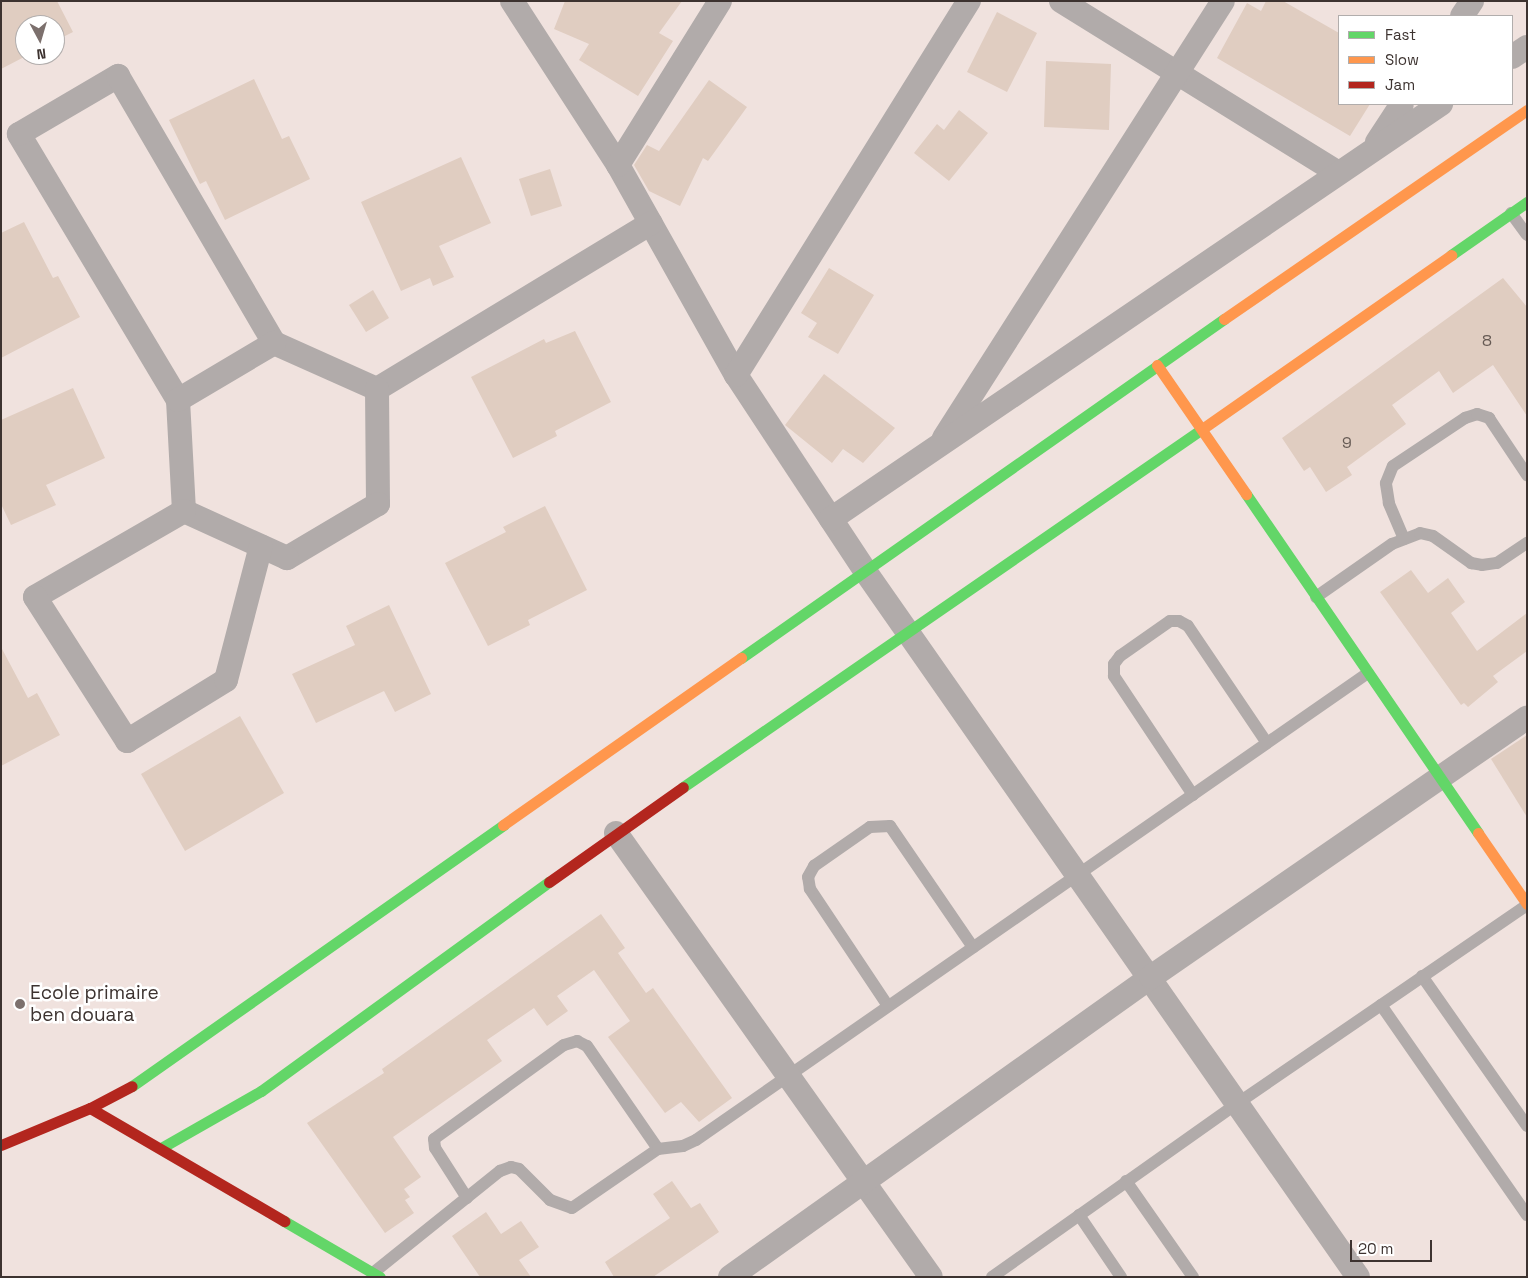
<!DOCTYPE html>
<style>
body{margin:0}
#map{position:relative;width:1528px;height:1278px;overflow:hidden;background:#f0e2de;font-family:"Space Grotesk",sans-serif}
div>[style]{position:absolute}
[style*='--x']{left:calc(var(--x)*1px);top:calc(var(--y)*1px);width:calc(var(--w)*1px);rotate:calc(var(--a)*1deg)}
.building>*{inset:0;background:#e0cdc1}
.lane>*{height:12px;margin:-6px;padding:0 6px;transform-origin:6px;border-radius:6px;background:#b1abaa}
.street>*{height:24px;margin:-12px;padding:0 12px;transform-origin:12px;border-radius:12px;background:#b1abaa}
.fast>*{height:11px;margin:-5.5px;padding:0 5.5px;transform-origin:5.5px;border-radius:5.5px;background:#63d668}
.slow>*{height:11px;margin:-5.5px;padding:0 5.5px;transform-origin:5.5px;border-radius:5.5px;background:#ff974d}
.jam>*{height:11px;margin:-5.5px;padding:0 5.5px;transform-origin:5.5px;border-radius:5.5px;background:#b3261e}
.dots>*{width:14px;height:14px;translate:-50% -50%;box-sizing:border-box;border:2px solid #fff;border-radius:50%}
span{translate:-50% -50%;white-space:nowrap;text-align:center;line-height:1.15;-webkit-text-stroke:5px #fff;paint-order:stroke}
.number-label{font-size:16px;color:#665a54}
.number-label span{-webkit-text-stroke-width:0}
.poi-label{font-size:19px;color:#3d3330}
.left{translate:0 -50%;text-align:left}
.frame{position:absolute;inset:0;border:2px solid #3d3330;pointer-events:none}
.legend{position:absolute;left:1338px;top:15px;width:175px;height:90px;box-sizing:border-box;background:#fff;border:1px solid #b1adac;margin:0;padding:6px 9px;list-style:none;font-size:15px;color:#3d3330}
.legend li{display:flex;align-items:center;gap:10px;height:25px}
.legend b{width:25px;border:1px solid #b1adac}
.north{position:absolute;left:15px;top:15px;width:50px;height:50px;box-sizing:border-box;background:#fff;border:1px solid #b1adac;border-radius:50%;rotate:174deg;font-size:14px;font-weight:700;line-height:20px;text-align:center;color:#3d3330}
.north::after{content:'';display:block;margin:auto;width:18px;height:22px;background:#7c706d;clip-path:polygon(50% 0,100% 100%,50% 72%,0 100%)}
.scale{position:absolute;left:1350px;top:1240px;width:82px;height:22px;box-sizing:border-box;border:2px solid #3d3330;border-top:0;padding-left:6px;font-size:15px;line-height:18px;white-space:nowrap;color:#3d3330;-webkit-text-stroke:4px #fff;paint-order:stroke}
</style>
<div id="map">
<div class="building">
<i style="clip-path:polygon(1px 1px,57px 1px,73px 32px,55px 41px,55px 25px,25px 25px,25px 55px,28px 55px,1px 69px)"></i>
<i style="clip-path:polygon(565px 1px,682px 1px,659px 33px,673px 41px,638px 96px,579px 60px,589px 44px,554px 29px)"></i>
<i style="clip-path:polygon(1266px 1px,1283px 1px,1339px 33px,1339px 104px,1370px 104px,1350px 136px,1217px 58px,1247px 3px,1261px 11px)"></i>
<i style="clip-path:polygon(997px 12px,1037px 33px,1007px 92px,967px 72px)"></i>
<i style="clip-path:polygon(1046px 61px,1111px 64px,1109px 130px,1044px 127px)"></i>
<i style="clip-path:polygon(254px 79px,282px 139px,289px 136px,310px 179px,225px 220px,206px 181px,200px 184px,169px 120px)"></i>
<i style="clip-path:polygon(709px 80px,747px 107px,708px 161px,703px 158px,680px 206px,649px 191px,634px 165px,647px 145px,659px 151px)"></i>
<i style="clip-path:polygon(959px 110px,988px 133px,949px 181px,914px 153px,937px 124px,944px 130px)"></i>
<i style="clip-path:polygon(461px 157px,491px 223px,439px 246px,454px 277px,433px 286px,430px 278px,401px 291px,361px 202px)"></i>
<i style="clip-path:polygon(550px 169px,562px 206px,531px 216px,519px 179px)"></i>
<i style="clip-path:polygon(24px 222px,53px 278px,58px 276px,80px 317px,1px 358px,1px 233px)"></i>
<i style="clip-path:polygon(829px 268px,874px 295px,838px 354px,808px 337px,817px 323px,801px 313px)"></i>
<i style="clip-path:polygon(1503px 278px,1527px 307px,1527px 416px,1493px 365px,1453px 393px,1439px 371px,1392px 405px,1406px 424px,1347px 467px,1352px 475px,1326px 492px,1310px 467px,1304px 471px,1282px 438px)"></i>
<i style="clip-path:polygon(373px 290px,389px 318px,366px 332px,349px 305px)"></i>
<i style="clip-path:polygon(575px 331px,611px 402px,555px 431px,557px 436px,513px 458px,471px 377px,544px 339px,546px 343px)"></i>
<i style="clip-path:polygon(824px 374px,895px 428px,863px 463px,843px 449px,832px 463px,785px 425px)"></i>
<i style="clip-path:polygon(73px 388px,105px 458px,46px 485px,56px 505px,11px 525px,1px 504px,1px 420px)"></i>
<i style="clip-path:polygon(545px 506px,587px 590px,528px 620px,530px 625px,488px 646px,445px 563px,506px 532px,503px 527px)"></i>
<i style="clip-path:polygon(1411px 570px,1428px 593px,1448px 578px,1465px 602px,1451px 613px,1477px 651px,1527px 613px,1527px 651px,1493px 676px,1498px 682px,1468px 707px,1464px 703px,1461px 705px,1380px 592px)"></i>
<i style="clip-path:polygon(389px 605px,431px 694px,395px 712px,384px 691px,316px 723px,292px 674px,355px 645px,346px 626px)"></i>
<i style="clip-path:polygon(1px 647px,28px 698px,37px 693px,60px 735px,1px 766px)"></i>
<i style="clip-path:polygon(240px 716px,284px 793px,185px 851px,141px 774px)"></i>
<i style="clip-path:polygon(1527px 735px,1527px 817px,1491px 759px)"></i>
<i style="clip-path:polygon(601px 914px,625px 948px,618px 953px,646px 993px,653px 988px,732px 1098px,699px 1122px,681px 1102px,665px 1113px,608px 1037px,630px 1021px,594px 970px,557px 996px,568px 1011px,547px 1026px,534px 1008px,487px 1040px,502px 1061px,393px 1137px,421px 1177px,404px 1189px,410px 1197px,405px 1200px,414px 1213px,385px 1233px,307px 1123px,384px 1073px,382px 1069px)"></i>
<i style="clip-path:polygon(672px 1181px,691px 1208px,700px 1203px,719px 1232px,653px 1277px,614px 1277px,605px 1262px,670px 1218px,653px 1194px)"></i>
<i style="clip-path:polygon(486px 1212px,501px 1234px,521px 1221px,539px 1247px,519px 1260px,531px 1277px,480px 1277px,452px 1236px)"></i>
</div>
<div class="lane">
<i style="--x:1511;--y:213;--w:27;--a:54"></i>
<i style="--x:1404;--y:539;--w:39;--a:-113"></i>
<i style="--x:1389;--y:503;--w:20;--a:-99"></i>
<i style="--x:1386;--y:483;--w:18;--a:-68"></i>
<i style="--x:1393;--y:466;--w:87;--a:-33.7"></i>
<i style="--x:1465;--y:418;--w:13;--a:-18"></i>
<i style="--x:1477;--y:414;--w:13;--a:18"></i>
<i style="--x:1489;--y:418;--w:69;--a:56.3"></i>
<i style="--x:1316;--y:597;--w:93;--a:-34.9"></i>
<i style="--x:1392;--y:544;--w:30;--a:-21"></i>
<i style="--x:1420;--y:533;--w:13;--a:13"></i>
<i style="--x:1433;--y:536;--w:47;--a:35.4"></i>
<i style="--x:1471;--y:563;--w:11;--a:10"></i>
<i style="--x:1482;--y:565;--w:15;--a:-8"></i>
<i style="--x:1497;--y:563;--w:36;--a:-34"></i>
<i style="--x:1193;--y:795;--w:143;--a:-123.6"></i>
<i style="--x:1114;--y:676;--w:12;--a:-90"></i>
<i style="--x:1114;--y:664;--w:10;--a:-53"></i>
<i style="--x:1120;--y:656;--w:61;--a:-35"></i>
<i style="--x:1170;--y:621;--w:9;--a:0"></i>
<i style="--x:1179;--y:621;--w:10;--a:29"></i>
<i style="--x:1188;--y:626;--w:141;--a:56"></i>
<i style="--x:1422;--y:976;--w:183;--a:55"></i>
<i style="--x:1381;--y:1005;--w:256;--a:55.2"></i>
<i style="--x:888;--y:1006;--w:141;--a:-123.7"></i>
<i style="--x:810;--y:889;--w:12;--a:-99"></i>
<i style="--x:808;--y:877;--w:13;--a:-61"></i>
<i style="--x:814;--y:866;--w:68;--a:-34.9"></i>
<i style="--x:870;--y:827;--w:20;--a:-3"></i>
<i style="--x:890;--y:826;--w:147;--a:55.6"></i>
<i style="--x:1126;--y:1181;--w:117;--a:55.1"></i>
<i style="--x:467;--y:1198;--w:59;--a:-122.6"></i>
<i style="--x:435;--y:1148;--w:9;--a:-96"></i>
<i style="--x:434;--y:1139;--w:160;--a:-35.9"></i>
<i style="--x:564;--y:1045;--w:14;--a:-17"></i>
<i style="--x:577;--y:1041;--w:11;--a:27"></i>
<i style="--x:587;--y:1046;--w:125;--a:55.4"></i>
<i style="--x:1079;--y:1215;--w:75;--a:55.9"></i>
<i style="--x:373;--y:1273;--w:163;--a:-38.8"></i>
<i style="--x:500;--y:1171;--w:12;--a:-20"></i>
<i style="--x:511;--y:1167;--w:8;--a:14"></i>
<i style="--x:519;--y:1169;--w:44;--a:45"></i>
<i style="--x:550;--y:1200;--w:23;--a:20"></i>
<i style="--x:572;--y:1208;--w:104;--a:-34.5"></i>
<i style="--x:658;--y:1149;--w:25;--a:-7"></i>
<i style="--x:683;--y:1146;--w:14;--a:-25"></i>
<i style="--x:696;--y:1140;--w:818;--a:-34.8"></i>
<i style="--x:992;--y:1277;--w:301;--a:-35.3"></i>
<i style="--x:1238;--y:1103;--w:350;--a:-34.4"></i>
</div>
<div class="street">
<i style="--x:512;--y:1;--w:195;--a:57.1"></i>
<i style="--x:618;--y:165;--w:241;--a:60.7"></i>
<i style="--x:736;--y:375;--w:235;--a:56.6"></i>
<i style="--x:865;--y:571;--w:861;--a:55.07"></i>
<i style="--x:1061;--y:1;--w:326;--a:31.8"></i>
<i style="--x:1462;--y:16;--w:18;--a:-56"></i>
<i style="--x:1512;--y:57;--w:18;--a:-34"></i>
<i style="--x:1377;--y:142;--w:45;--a:-56.7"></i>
<i style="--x:618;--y:165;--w:193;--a:-58.1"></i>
<i style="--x:736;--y:375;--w:441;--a:-58.1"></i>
<i style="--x:377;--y:389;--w:320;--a:-31.2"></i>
<i style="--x:178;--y:400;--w:310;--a:-120.9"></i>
<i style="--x:19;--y:134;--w:115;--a:-30.4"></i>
<i style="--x:118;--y:76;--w:309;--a:59.7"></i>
<i style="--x:274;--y:343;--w:113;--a:24.1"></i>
<i style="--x:377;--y:389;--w:115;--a:89.5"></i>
<i style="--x:378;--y:504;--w:106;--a:149.3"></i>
<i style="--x:287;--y:558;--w:113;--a:-155.5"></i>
<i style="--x:184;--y:511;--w:111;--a:-93.1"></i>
<i style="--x:178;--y:400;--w:112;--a:-30.7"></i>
<i style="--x:944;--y:438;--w:518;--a:-57.44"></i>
<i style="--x:184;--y:511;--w:172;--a:150"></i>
<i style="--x:35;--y:597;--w:171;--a:57.4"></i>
<i style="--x:127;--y:741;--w:116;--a:-31.6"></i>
<i style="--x:226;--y:680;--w:138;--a:-75.4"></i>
<i style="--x:831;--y:519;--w:738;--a:-34.23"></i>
<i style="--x:616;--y:833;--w:544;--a:54.65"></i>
<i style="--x:730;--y:1277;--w:517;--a:-35.47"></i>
<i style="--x:1151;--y:977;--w:457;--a:-34.6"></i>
</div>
<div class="fast">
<i style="--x:1451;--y:255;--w:93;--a:-34.9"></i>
<i style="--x:1246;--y:494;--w:411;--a:55.6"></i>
<i style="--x:741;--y:658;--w:590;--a:-35.06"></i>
<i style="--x:683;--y:787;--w:630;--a:-34.6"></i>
<i style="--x:132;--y:1086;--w:454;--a:-35.1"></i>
<i style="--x:161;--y:1148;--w:115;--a:-29.7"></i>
<i style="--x:261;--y:1091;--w:356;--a:-36"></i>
<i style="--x:284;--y:1221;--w:111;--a:30.3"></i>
</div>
<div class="slow">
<i style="--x:1224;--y:319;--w:368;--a:-34.6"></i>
<i style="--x:1157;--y:365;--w:157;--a:55.4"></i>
<i style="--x:1202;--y:429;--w:304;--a:-34.9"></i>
<i style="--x:503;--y:825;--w:291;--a:-35.1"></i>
<i style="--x:1478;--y:833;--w:86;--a:55.4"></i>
</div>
<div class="jam">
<i style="--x:549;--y:882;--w:164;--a:-35.3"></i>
<i style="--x:90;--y:1108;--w:225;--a:30.2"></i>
<i style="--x:1;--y:1145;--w:96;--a:-22.6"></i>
<i style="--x:90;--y:1108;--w:47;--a:-27.6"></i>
</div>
<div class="dots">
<i style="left:20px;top:1004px;background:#7c706d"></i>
</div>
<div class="number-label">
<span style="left:1487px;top:341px">8</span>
<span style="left:1347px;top:443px">9</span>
</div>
<div class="poi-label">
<span class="left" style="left:30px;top:1004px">Ecole primaire<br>ben douara</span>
</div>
<div class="frame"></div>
<ul class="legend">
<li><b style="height:6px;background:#63d668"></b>Fast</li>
<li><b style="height:6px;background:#ff974d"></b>Slow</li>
<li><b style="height:6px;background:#b3261e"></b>Jam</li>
</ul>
<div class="north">N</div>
<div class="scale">20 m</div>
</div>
